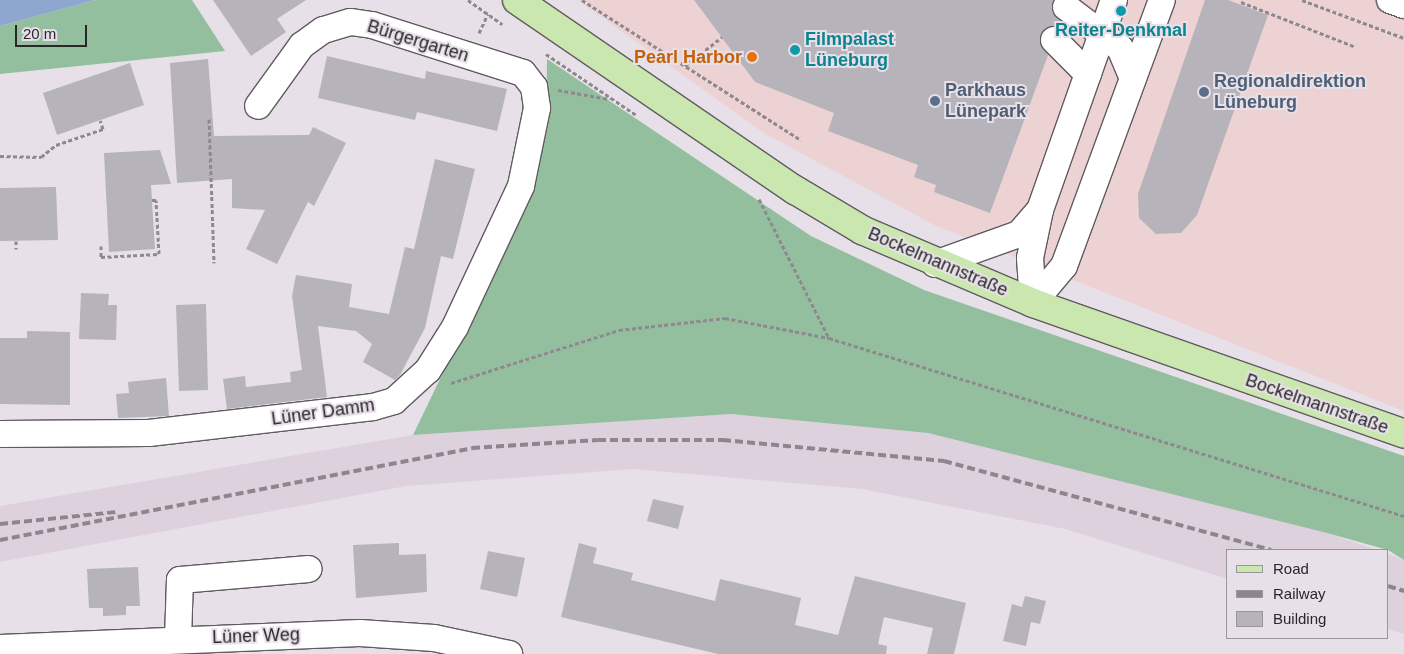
<!DOCTYPE html>
<meta charset="utf-8">
<style>
body{margin:0}
#map{position:relative;width:1404px;height:654px;overflow:hidden;background:#e7e0e8;font-family:Arial,sans-serif}
div>[style]{position:absolute}
[style*='--x']{left:calc(var(--x)*1px);top:calc(var(--y)*1px);width:calc(var(--w)*1px);rotate:calc(var(--a)*1deg)}
.commercial>*{inset:0;background:#ecd2d2}
.built>*{inset:0;background:#ddd1de}
.forest>*{inset:0;background:#94bf9f}
.water>*{inset:0;background:#8da7ce}
.building>*{inset:0;background:#b6b3bb}
.path>*{height:3px;margin-top:-1.5px;transform-origin:0;background:repeating-linear-gradient(90deg,#8e898f 0 4px,transparent 0 6.5px)}
.roads{filter:drop-shadow(1px 0 #615b61) drop-shadow(-1px 0 #615b61) drop-shadow(0 1px #615b61) drop-shadow(0 -1px #615b61)}
.minor>*{height:26px;margin:-13px;padding:0 13px;transform-origin:13px;border-radius:13px;background:#fff}
.major>*{height:28px;margin:-14px;padding:0 14px;transform-origin:14px;border-radius:14px;background:#cae7af}
.rail>*{height:4px;margin-top:-2px;transform-origin:0;background:repeating-linear-gradient(90deg,#8b878c 0 8px,transparent 0 12px)}
.dots>*{width:14px;height:14px;translate:-50% -50%;box-sizing:border-box;border:2px solid #e7e0e8;border-radius:50%}
span{translate:-50% -50%;white-space:nowrap;text-align:center;line-height:1.15;-webkit-text-stroke:4px #e7e0e8;paint-order:stroke}
.culture-label{font-size:18px;color:#0d838f;font-weight:700}
.left{translate:0 -50%;text-align:left}
.street-label{font-size:18px;color:#29272a}
.food-label{font-size:18px;color:#c56008;font-weight:700}
.right{translate:-100% -50%;text-align:right}
.service-label{font-size:18px;color:#4e5e75;font-weight:700}
.legend{position:absolute;left:1226px;top:549px;width:162px;height:90px;box-sizing:border-box;background:#e7e0e8;border:1px solid #9b969c;margin:0;padding:6px 9px;list-style:none;font-size:15px;color:#29272a}
.legend li{display:flex;align-items:center;gap:10px;height:25px}
.legend b{width:25px;border:1px solid #9b969c}
.scale{position:absolute;left:15px;top:25px;width:72px;height:22px;box-sizing:border-box;border:2px solid #29272a;border-top:0;padding-left:6px;font-size:15px;line-height:18px;white-space:nowrap;color:#29272a;-webkit-text-stroke:4px #e7e0e8;paint-order:stroke}
</style>
<div id="map">
<div class="commercial">
<i style="clip-path:polygon(578px 0,1404px 0,1404px 411px,934px 225px,764px 133px)"></i>
</div>
<div class="built">
<i style="clip-path:polygon(731px 414px,928px 433px,1327px 533px,1377px 550px,1228px 550px,1228px 579px,1065px 529px,862px 489px,633px 469px,406px 486px,0 562px,0 506px,413px 435px)"></i>
<i style="clip-path:polygon(1388px 554px,1404px 560px,1404px 634px,1388px 629px)"></i>
</div>
<div class="forest">
<i style="clip-path:polygon(95px 0,192px 0,225px 51px,0 74px,0 26px)"></i>
<i style="clip-path:polygon(547px 59px,811px 236px,924px 290px,1404px 456px,1404px 560px,1388px 550px,1327px 533px,928px 433px,731px 414px,413px 435px,531px 190px,546px 123px)"></i>
</div>
<div class="water">
<i style="clip-path:polygon(0 0,95px 0,0 26px)"></i>
</div>
<div class="building">
<i style="clip-path:polygon(213px 0,306px 0,277px 19px,286px 32px,251px 56px)"></i>
<i style="clip-path:polygon(694px 0,1053px 0,1052px 12px,1061px 22px,1040px 36px,1048px 55px,990px 213px,934px 192px,936px 185px,914px 177px,918px 165px,828px 131px,834px 113px,755px 82px)"></i>
<i style="clip-path:polygon(1205px 0,1228px 0,1268px 15px,1197px 215px,1181px 233px,1156px 234px,1139px 218px,1138px 194px)"></i>
<i style="clip-path:polygon(327px 56px,425px 79px,426px 71px,507px 89px,497px 131px,417px 112px,415px 120px,318px 98px)"></i>
<i style="clip-path:polygon(208px 59px,214px 136px,309px 135px,313px 127px,346px 143px,314px 206px,308px 202px,277px 264px,246px 249px,265px 210px,232px 208px,232px 179px,177px 183px,170px 63px)"></i>
<i style="clip-path:polygon(130px 63px,144px 105px,57px 135px,43px 93px)"></i>
<i style="clip-path:polygon(160px 150px,171px 184px,151px 185px,155px 249px,109px 252px,104px 153px)"></i>
<i style="clip-path:polygon(435px 159px,475px 169px,453px 259px,441px 256px,425px 328px,400px 375px,395px 380px,363px 362px,372px 344px,356px 331px,318px 326px,327px 397px,227px 409px,223px 379px,245px 376px,246px 387px,291px 382px,290px 372px,302px 370px,292px 296px,296px 275px,352px 284px,349px 307px,389px 314px,405px 247px,414px 249px)"></i>
<i style="clip-path:polygon(56px 187px,58px 240px,0 241px,0 188px)"></i>
<i style="clip-path:polygon(81px 293px,109px 294px,108px 305px,117px 305px,116px 340px,79px 339px)"></i>
<i style="clip-path:polygon(206px 304px,208px 390px,179px 391px,176px 305px)"></i>
<i style="clip-path:polygon(27px 331px,70px 332px,70px 405px,0 404px,0 338px,27px 338px)"></i>
<i style="clip-path:polygon(166px 378px,169px 416px,118px 418px,116px 394px,129px 393px,128px 382px)"></i>
<i style="clip-path:polygon(653px 499px,684px 506px,678px 529px,647px 521px)"></i>
<i style="clip-path:polygon(399px 543px,399px 555px,426px 554px,427px 592px,356px 598px,353px 545px)"></i>
<i style="clip-path:polygon(579px 543px,597px 548px,593px 563px,633px 573px,631px 580px,715px 601px,720px 579px,801px 598px,795px 625px,838px 635px,855px 576px,966px 603px,954px 654px,927px 654px,933px 628px,884px 617px,878px 644px,887px 646px,886px 654px,718px 654px,561px 617px)"></i>
<i style="clip-path:polygon(488px 551px,525px 558px,517px 597px,480px 589px)"></i>
<i style="clip-path:polygon(138px 567px,140px 606px,126px 606px,126px 615px,103px 616px,103px 608px,89px 608px,87px 569px)"></i>
<i style="clip-path:polygon(1025px 596px,1046px 601px,1040px 624px,1031px 622px,1026px 646px,1003px 641px,1012px 604px,1022px 607px)"></i>
</div>
<div class="path">
<i style="--x:468;--y:0;--w:42;--a:35.2"></i>
<i style="--x:582;--y:0;--w:260;--a:32.6"></i>
<i style="--x:1302;--y:0;--w:109;--a:20.4"></i>
<i style="--x:1241;--y:2;--w:123;--a:21.4"></i>
<i style="--x:479;--y:33;--w:21;--a:-65"></i>
<i style="--x:546;--y:54;--w:109;--a:34.1"></i>
<i style="--x:685;--y:66;--w:47;--a:-38.1"></i>
<i style="--x:558;--y:90;--w:52;--a:10"></i>
<i style="--x:209;--y:119;--w:144;--a:88"></i>
<i style="--x:0;--y:156;--w:41;--a:1.4"></i>
<i style="--x:41;--y:157;--w:19;--a:-39"></i>
<i style="--x:56;--y:145;--w:50;--a:-18.8"></i>
<i style="--x:103;--y:129;--w:9;--a:-108"></i>
<i style="--x:759;--y:199;--w:156;--a:63.3"></i>
<i style="--x:16;--y:241;--w:8;--a:90"></i>
<i style="--x:101;--y:246;--w:11;--a:90"></i>
<i style="--x:101;--y:257;--w:58;--a:-3"></i>
<i style="--x:159;--y:254;--w:54;--a:-93.2"></i>
<i style="--x:156;--y:200;--w:4;--a:180"></i>
<i style="--x:451;--y:383;--w:176;--a:-17.5"></i>
<i style="--x:619;--y:330;--w:107;--a:-6.5"></i>
<i style="--x:725;--y:318;--w:106;--a:10.9"></i>
<i style="--x:829;--y:338;--w:602;--a:17.2"></i>
</div>
<div class="roads">
<div class="minor">
<i style="--x:1390;--y:0;--w:15;--a:20"></i>
<i style="--x:1066;--y:7;--w:68;--a:37.2"></i>
<i style="--x:1120;--y:48;--w:33;--a:67"></i>
<i style="--x:1054;--y:40;--w:48;--a:45"></i>
<i style="--x:935;--y:264;--w:89;--a:-19.7"></i>
<i style="--x:1019;--y:234;--w:32;--a:-49"></i>
<i style="--x:1033;--y:303;--w:48;--a:-50"></i>
<i style="--x:1064;--y:266;--w:283;--a:-69.8"></i>
<i style="--x:1033;--y:303;--w:45;--a:-93.8"></i>
<i style="--x:1030;--y:258;--w:49;--a:-78.2"></i>
<i style="--x:1040;--y:210;--w:223;--a:-70.6"></i>
<i style="--x:0;--y:434;--w:149;--a:-0.4"></i>
<i style="--x:149;--y:433;--w:226;--a:-6.6"></i>
<i style="--x:373;--y:407;--w:22;--a:-16"></i>
<i style="--x:394;--y:401;--w:46;--a:-42.4"></i>
<i style="--x:428;--y:370;--w:51;--a:-57.9"></i>
<i style="--x:455;--y:327;--w:156;--a:-64.9"></i>
<i style="--x:521;--y:186;--w:80;--a:-78.4"></i>
<i style="--x:537;--y:108;--w:21;--a:-98"></i>
<i style="--x:534;--y:87;--w:18;--a:-128"></i>
<i style="--x:523;--y:73;--w:158;--a:-162.4"></i>
<i style="--x:372;--y:25;--w:22;--a:-172"></i>
<i style="--x:350;--y:22;--w:28;--a:163"></i>
<i style="--x:323;--y:30;--w:26;--a:144"></i>
<i style="--x:302;--y:45;--w:75;--a:125.8"></i>
<i style="--x:178;--y:639;--w:59;--a:-88.1"></i>
<i style="--x:180;--y:580;--w:129;--a:-4.9"></i>
<i style="--x:0;--y:648;--w:360;--a:-2.4"></i>
<i style="--x:360;--y:633;--w:74;--a:3.9"></i>
<i style="--x:434;--y:638;--w:77;--a:12"></i>
</div>
<div class="major">
<i style="--x:517;--y:0;--w:337;--a:34.4"></i>
<i style="--x:795;--y:190;--w:78;--a:30.8"></i>
<i style="--x:862;--y:230;--w:186;--a:23.1"></i>
<i style="--x:1033;--y:303;--w:393;--a:19.4"></i>
</div>
</div>
<div class="rail">
<i style="--x:0;--y:524;--w:118;--a:-5.9"></i>
<i style="--x:0;--y:540;--w:481;--a:-11"></i>
<i style="--x:472;--y:448;--w:126;--a:-3.6"></i>
<i style="--x:598;--y:440;--w:125;--a:0"></i>
<i style="--x:723;--y:440;--w:222;--a:5.4"></i>
<i style="--x:944;--y:461;--w:339;--a:15.2"></i>
<i style="--x:1388;--y:586;--w:17;--a:17"></i>
</div>
<div class="dots">
<i style="left:1121px;top:11px;background:#0f9aa8"></i>
<i style="left:795px;top:50px;background:#0f9aa8"></i>
<i style="left:752px;top:57px;background:#e8710a"></i>
<i style="left:1204px;top:92px;background:#5c6f8a"></i>
<i style="left:935px;top:101px;background:#5c6f8a"></i>
</div>
<div class="culture-label">
<span style="left:1121px;top:30px">Reiter-Denkmal</span>
<span class="left" style="left:805px;top:50px">Filmpalast<br>Lüneburg</span>
</div>
<div class="street-label">
<span style="left:418px;top:41px;rotate:17deg">Bürgergarten</span>
<span style="left:938px;top:262px;rotate:23deg">Bockelmannstraße</span>
<span style="left:1317px;top:404px;rotate:19deg">Bockelmannstraße</span>
<span style="left:323px;top:412px;rotate:-8deg">Lüner Damm</span>
<span style="left:256px;top:636px;rotate:-2deg">Lüner Weg</span>
</div>
<div class="food-label">
<span class="right" style="left:742px;top:57px">Pearl Harbor</span>
</div>
<div class="service-label">
<span class="left" style="left:1214px;top:92px">Regionaldirektion<br>Lüneburg</span>
<span class="left" style="left:945px;top:101px">Parkhaus<br>Lünepark</span>
</div>
<ul class="legend">
<li><b style="height:6px;background:#cae7af"></b>Road</li>
<li><b style="height:6px;background:#8b878c"></b>Railway</li>
<li><b style="height:14px;background:#b6b3bb"></b>Building</li>
</ul>
<div class="scale">20 m</div>
</div>
